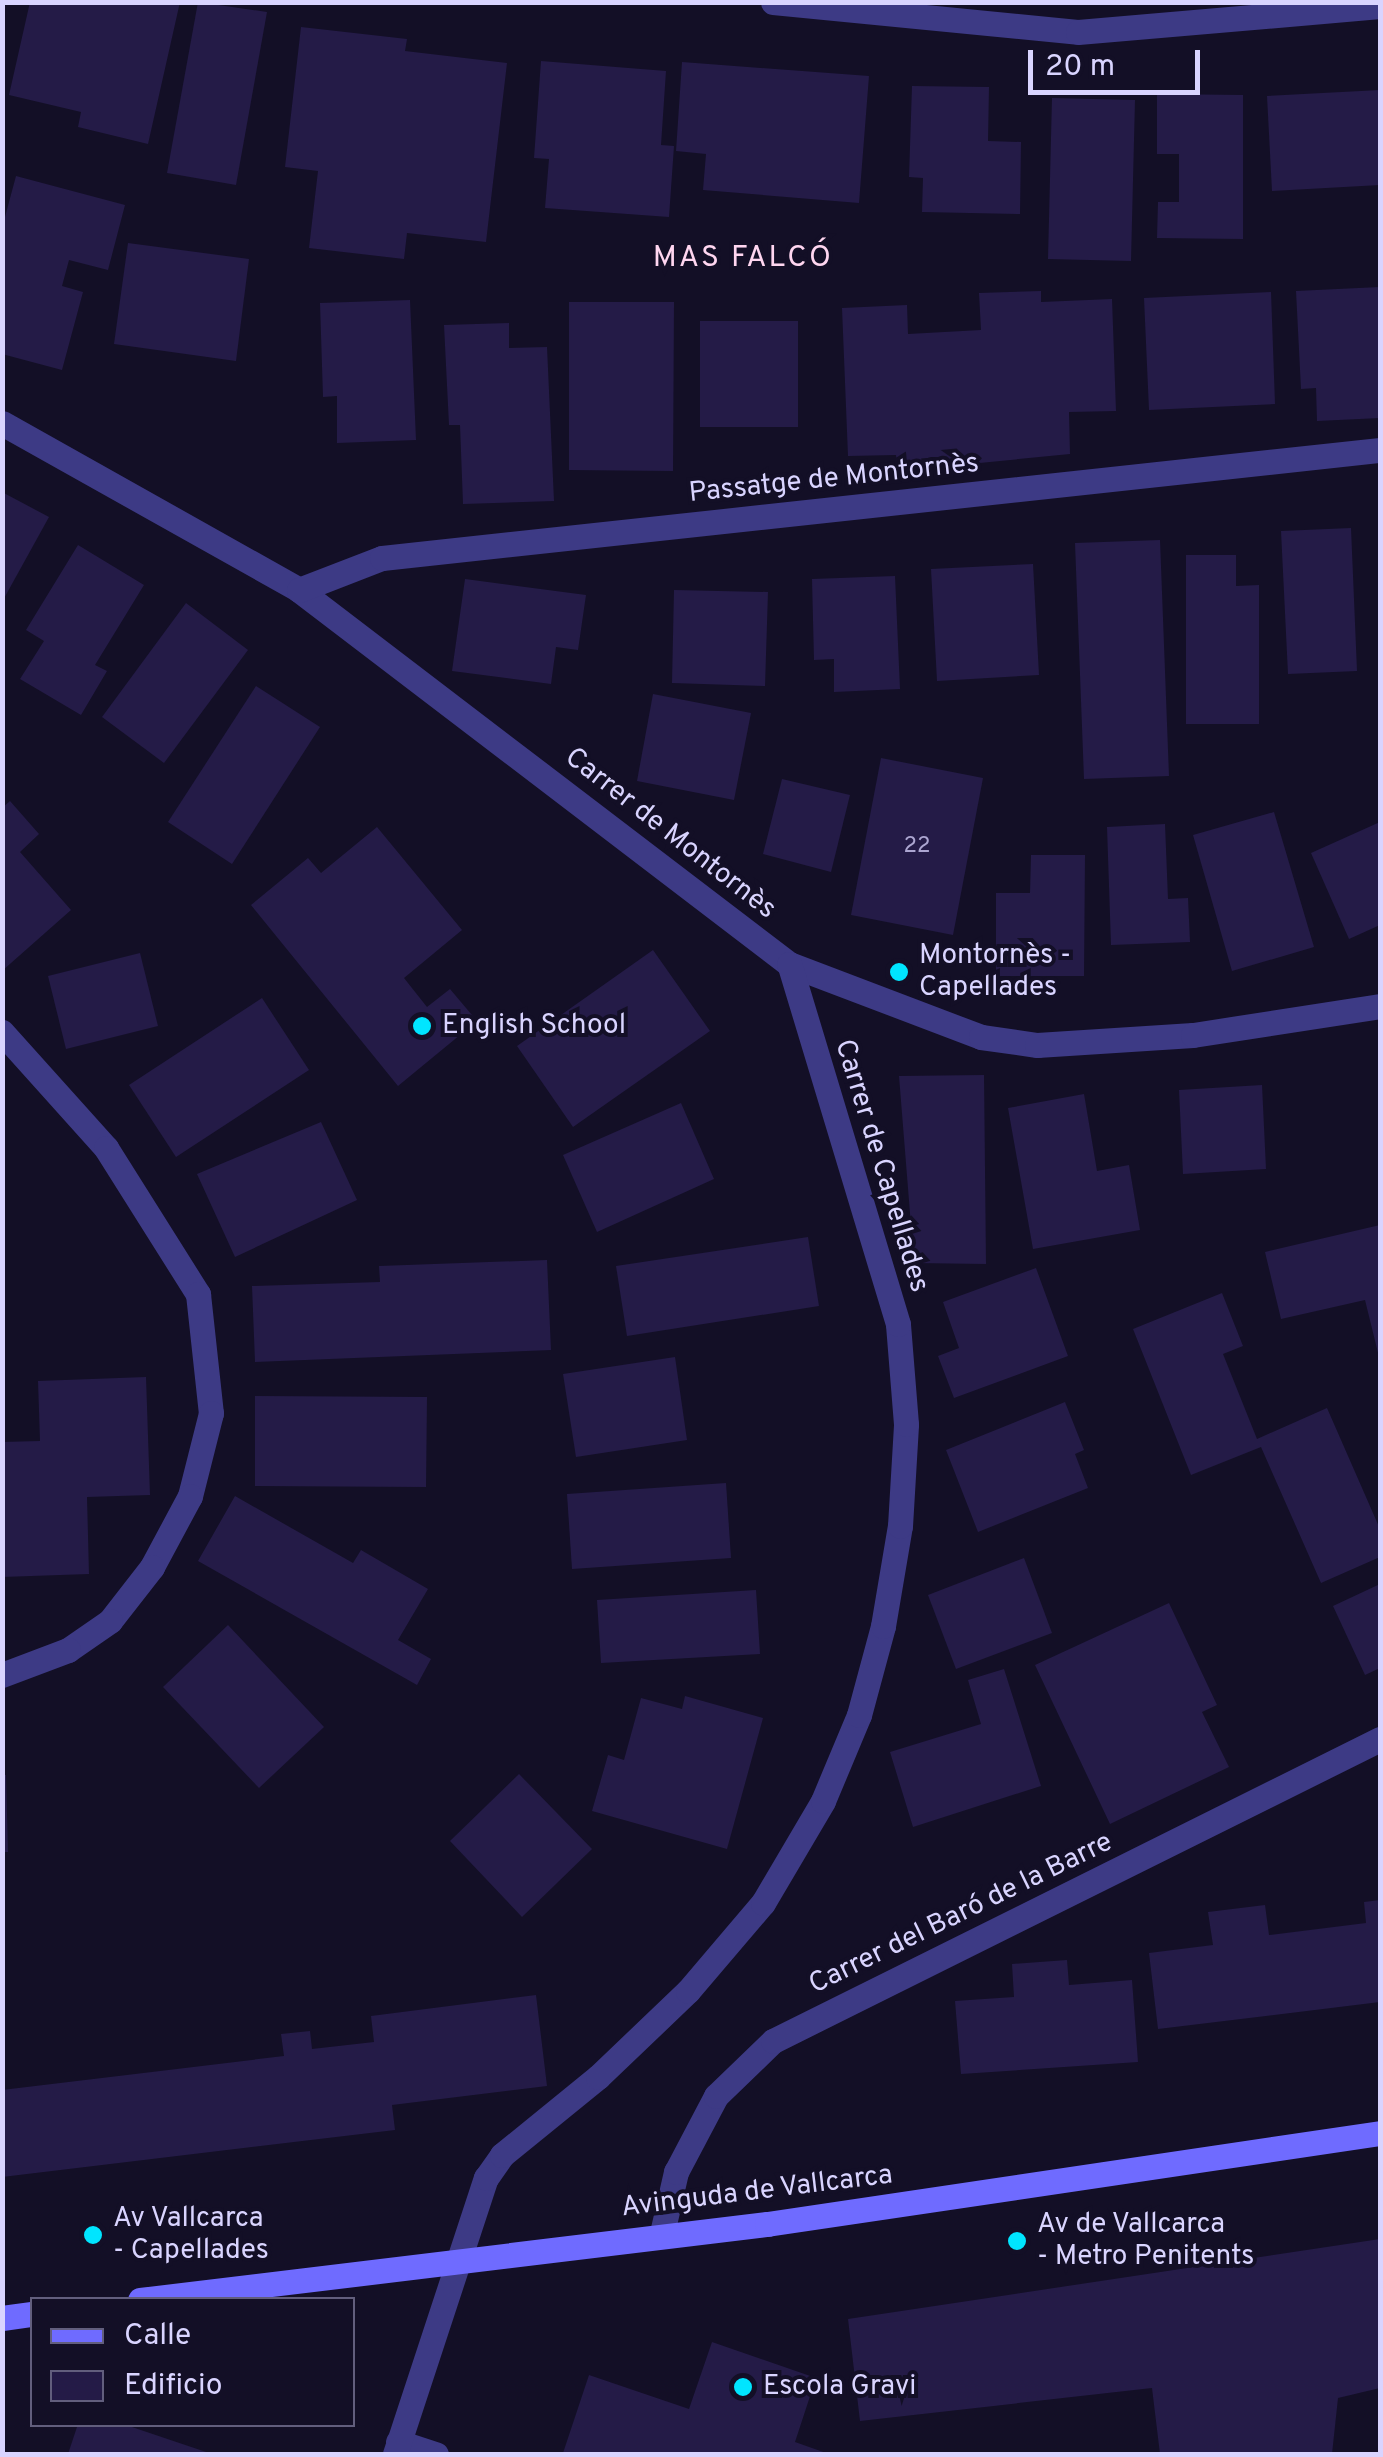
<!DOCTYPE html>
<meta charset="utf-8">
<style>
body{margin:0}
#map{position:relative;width:1383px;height:2457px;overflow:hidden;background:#130f26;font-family:Overpass,sans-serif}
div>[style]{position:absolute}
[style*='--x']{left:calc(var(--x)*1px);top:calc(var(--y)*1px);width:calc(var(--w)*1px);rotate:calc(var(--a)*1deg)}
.building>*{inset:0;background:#241b47}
.street>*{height:25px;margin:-12.5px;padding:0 12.5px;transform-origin:12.5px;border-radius:12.5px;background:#3d3a85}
.secondary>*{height:25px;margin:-12.5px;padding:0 12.5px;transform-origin:12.5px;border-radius:12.5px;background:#6f6bff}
.dots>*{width:28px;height:28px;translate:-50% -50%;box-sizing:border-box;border:5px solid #130f26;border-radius:50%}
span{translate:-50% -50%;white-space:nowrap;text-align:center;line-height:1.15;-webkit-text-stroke:8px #130f26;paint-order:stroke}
.number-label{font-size:22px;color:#aca6d1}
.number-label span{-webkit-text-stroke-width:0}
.street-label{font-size:28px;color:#d9d4ff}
.poi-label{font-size:28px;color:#d9d4ff}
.left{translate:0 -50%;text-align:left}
.neighbourhood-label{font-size:30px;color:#ffd6f0;letter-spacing:2.5px}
.frame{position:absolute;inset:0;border:5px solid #d9d4ff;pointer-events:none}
.legend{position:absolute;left:30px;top:2297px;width:325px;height:130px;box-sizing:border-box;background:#130f26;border:2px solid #625e7d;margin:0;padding:12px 18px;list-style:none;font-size:30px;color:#d9d4ff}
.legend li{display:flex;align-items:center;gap:20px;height:50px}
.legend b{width:50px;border:2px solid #625e7d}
.scale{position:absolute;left:1028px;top:50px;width:172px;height:45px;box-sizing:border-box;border:5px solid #d9d4ff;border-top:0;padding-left:12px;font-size:30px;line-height:35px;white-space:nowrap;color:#d9d4ff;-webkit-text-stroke:8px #130f26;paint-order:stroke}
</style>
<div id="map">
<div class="building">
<i style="clip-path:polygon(30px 2px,180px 2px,148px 144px,78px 127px,81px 112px,9px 95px)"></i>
<i style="clip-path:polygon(198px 2px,267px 12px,236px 185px,167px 173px)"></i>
<i style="clip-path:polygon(301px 27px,407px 39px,405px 51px,507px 63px,486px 242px,407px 233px,404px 259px,309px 248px,318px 171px,285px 167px)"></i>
<i style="clip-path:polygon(541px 61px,666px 71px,661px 145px,674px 146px,669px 217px,545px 208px,549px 159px,534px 158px)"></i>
<i style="clip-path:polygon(682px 62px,869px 76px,859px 203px,703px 190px,706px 154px,676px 151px)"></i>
<i style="clip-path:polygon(912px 86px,989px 87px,988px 141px,1021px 142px,1020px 214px,922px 212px,923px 178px,909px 177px)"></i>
<i style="clip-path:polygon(1380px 90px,1380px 185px,1272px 191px,1267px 96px)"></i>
<i style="clip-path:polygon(1157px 94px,1243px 95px,1243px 239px,1157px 238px,1158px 202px,1179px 202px,1179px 154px,1157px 154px)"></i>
<i style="clip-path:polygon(1052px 98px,1135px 100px,1131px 261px,1048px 259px)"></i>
<i style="clip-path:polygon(16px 176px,125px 205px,108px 270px,69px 260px,62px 286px,83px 292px,62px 370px,2px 354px,2px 228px)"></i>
<i style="clip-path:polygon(128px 243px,249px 259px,236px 361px,114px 344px)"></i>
<i style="clip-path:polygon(1380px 287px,1380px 418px,1317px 421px,1316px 388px,1301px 389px,1296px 291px)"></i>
<i style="clip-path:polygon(1041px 291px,1041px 302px,1112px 299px,1116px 411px,1069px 412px,1070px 454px,898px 471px,896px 455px,848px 456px,842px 308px,907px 305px,908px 334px,981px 330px,979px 293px)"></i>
<i style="clip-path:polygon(1271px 292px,1275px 404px,1149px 410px,1144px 298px)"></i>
<i style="clip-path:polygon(410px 300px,416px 440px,337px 443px,337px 396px,323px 397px,320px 303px)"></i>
<i style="clip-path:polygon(569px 302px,674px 302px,673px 471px,569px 470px)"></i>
<i style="clip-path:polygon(700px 321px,798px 321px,798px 427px,700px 427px)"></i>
<i style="clip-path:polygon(509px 323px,509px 348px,547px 347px,554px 501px,463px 504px,460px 425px,449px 425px,444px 325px)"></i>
<i style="clip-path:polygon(2px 492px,49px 517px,2px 602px)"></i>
<i style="clip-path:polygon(1351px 528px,1357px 671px,1288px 674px,1281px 531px)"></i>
<i style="clip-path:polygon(1160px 540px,1169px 776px,1084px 779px,1075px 543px)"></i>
<i style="clip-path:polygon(78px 545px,144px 585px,95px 665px,107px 671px,81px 715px,20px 679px,44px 641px,26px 630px)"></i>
<i style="clip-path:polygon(1186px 555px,1236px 555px,1236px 586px,1259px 585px,1259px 724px,1186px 724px)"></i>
<i style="clip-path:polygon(1033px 564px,1039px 675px,937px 681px,931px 569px)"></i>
<i style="clip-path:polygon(895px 576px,900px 689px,834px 692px,834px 659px,814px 660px,812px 579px)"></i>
<i style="clip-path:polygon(465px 579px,586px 595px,578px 650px,556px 647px,551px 684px,452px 671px)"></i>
<i style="clip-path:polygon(674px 590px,768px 592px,765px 686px,672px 683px)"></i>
<i style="clip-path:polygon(186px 603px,248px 650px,164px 763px,102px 717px)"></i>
<i style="clip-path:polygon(256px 686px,320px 727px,232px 864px,168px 822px)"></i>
<i style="clip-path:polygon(653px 694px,751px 713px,734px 800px,637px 781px)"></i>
<i style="clip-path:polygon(881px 758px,983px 778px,953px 935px,851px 915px)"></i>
<i style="clip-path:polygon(782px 779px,850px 795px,831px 872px,763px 854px)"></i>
<i style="clip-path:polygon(10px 801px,39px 834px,20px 852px,71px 910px,2px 971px,2px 808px)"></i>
<i style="clip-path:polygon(1274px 812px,1314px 947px,1232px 971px,1193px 835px)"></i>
<i style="clip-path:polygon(1380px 822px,1380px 925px,1349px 939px,1311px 853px)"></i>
<i style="clip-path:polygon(1165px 824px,1168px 899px,1188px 898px,1190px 942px,1111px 945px,1107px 827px)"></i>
<i style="clip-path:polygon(377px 827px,462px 930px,404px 978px,427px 1007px,450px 989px,477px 1021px,398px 1086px,251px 905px,308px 858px,321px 873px)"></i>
<i style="clip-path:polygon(1031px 855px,1085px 855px,1084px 976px,996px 976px,996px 893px,1030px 893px)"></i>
<i style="clip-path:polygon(653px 950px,710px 1031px,573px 1127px,517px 1046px)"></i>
<i style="clip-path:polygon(140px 953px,158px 1026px,66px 1049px,48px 976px)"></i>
<i style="clip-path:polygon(262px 998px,309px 1070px,176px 1157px,129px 1085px)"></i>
<i style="clip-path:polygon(984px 1075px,986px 1264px,914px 1263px,899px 1076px)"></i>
<i style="clip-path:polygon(1262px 1085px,1266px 1169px,1183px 1174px,1179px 1090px)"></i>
<i style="clip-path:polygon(1084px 1094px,1097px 1171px,1129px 1165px,1140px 1230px,1033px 1249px,1008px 1108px)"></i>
<i style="clip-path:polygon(681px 1103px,714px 1179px,597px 1232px,563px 1155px)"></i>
<i style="clip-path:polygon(321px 1122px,357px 1200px,235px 1257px,197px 1174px)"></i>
<i style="clip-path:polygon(1380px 1225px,1380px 1361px,1365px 1300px,1281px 1319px,1265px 1252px)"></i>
<i style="clip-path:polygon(808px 1237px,819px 1306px,627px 1336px,616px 1266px)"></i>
<i style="clip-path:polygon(547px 1260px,551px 1350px,255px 1362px,252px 1286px,380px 1282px,379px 1266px)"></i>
<i style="clip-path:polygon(1036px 1268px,1068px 1356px,954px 1398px,938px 1356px,959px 1348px,943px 1302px)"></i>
<i style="clip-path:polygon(1222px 1293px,1243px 1346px,1223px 1354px,1257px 1439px,1327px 1408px,1380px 1529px,1380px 1557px,1321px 1583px,1261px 1447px,1191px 1475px,1133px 1329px)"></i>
<i style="clip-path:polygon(675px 1357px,687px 1440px,576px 1457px,563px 1374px)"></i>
<i style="clip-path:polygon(146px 1377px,150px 1495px,87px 1497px,89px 1574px,2px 1577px,2px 1442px,40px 1441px,38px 1381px)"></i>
<i style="clip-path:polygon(255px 1396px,427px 1397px,426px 1487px,255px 1486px)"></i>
<i style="clip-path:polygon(1065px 1402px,1084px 1450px,1075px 1454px,1088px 1488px,978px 1532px,946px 1450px)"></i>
<i style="clip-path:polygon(726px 1483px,731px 1558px,572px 1569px,567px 1494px)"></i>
<i style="clip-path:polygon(235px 1496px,353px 1563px,361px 1550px,428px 1589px,398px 1640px,431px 1659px,417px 1685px,198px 1561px)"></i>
<i style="clip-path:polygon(1024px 1558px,1052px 1633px,956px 1669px,928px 1595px)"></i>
<i style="clip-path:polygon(1380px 1584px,1380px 1668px,1365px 1675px,1333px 1606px)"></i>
<i style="clip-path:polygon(756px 1590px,760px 1654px,601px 1663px,597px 1600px)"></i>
<i style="clip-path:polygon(1169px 1603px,1217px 1705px,1202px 1712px,1229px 1767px,1110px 1824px,1035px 1665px)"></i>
<i style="clip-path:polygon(228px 1625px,324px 1727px,259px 1788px,163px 1687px)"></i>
<i style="clip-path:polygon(1004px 1669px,1041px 1786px,913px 1827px,890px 1752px,981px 1724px,968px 1680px)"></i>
<i style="clip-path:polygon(685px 1696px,763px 1718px,727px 1849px,592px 1811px,608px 1755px,624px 1760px,641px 1698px,682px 1709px)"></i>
<i style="clip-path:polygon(519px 1774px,592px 1849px,522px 1917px,450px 1841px)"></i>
<i style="clip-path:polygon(2px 1775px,6px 1775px,8px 1852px,2px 1852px)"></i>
<i style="clip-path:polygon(1380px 1900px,1380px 2002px,1158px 2029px,1149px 1953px,1213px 1945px,1208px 1912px,1265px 1905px,1269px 1935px,1366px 1923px,1364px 1902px)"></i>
<i style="clip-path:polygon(1067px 1960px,1069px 1985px,1132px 1980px,1138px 2062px,961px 2074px,955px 2001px,1014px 1997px,1012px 1964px)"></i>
<i style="clip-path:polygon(536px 1995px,547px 2086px,392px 2105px,395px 2130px,2px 2177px,2px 2090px,284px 2056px,281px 2034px,310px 2031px,312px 2049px,374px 2042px,371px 2016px)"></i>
<i style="clip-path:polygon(1380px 2239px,1380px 2388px,1338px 2398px,1332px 2454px,1160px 2454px,1152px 2388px,860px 2421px,848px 2319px)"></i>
<i style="clip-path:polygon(712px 2342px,816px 2378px,795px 2442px,829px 2454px,563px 2453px,589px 2375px,689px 2409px)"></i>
<i style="clip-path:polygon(78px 2424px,123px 2424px,212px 2454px,68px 2454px)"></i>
</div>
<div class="street">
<i style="--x:773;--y:2;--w:306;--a:5.6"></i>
<i style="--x:1078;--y:32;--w:303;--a:-4.9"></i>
<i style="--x:2;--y:423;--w:341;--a:29.3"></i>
<i style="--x:299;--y:590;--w:616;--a:37.35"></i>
<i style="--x:789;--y:964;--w:205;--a:20.8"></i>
<i style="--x:981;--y:1037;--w:57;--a:8.1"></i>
<i style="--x:1037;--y:1045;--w:156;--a:-3.7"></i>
<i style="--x:1193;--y:1035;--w:189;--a:-8.8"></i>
<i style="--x:299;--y:590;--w:89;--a:-21.1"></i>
<i style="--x:382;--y:558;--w:1004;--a:-6.18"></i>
<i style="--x:2;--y:1032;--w:156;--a:48.1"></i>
<i style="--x:106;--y:1148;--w:173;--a:57.8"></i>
<i style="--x:198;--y:1294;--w:120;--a:83.8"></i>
<i style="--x:211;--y:1413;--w:86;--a:104.2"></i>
<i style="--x:190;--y:1496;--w:81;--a:118.2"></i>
<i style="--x:152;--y:1567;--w:68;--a:127.9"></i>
<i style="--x:110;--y:1621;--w:51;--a:145.4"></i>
<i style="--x:68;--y:1650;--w:71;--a:159.3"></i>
<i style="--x:662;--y:2233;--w:63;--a:-77.1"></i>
<i style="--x:676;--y:2172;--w:86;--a:-62.2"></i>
<i style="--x:716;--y:2096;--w:79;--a:-44"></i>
<i style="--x:773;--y:2041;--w:678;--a:-26.45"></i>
<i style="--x:398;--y:2442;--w:40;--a:18"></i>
<i style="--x:395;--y:2454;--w:291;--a:-71.8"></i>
<i style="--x:486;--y:2178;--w:28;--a:-55"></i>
<i style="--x:502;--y:2155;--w:124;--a:-39.1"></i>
<i style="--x:598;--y:2077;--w:124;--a:-43.7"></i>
<i style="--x:688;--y:1991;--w:116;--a:-49.6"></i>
<i style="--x:763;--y:1903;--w:118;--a:-59.5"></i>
<i style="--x:823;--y:1801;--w:93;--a:-67.3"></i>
<i style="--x:859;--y:1715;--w:92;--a:-74.9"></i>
<i style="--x:883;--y:1626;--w:101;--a:-80.4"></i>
<i style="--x:900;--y:1526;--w:102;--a:-86.6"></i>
<i style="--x:906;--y:1424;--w:100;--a:-94.6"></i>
<i style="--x:898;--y:1324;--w:376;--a:-106.8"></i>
</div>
<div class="secondary">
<i style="--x:140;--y:2300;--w:632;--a:-6.91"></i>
<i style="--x:767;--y:2224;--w:620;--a:-8.44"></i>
<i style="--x:2;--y:2318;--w:30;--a:-8"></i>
</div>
<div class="dots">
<i style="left:899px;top:972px;background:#00e5ff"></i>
<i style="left:422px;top:1026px;background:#00e5ff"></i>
<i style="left:93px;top:2235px;background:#00e5ff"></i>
<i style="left:1017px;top:2241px;background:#00e5ff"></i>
<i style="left:743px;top:2387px;background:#00e5ff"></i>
</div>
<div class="number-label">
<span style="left:917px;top:847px">22</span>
</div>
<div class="street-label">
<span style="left:834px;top:479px;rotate:-6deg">Passatge de Montornès</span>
<span style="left:670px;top:834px;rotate:38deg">Carrer de Montornès</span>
<span style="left:881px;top:1166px;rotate:73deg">Carrer de Capellades</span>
<span style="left:961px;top:1914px;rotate:-26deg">Carrer del Baró de la Barre</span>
<span style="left:757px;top:2192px;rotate:-7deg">Avinguda de Vallcarca</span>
</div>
<div class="poi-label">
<span class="left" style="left:919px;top:972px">Montornès -<br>Capellades</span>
<span class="left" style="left:442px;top:1026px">English School</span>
<span class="left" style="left:113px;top:2235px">Av Vallcarca<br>- Capellades</span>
<span class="left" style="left:1037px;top:2241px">Av de Vallcarca<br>- Metro Penitents</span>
<span class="left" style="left:763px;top:2387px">Escola Gravi</span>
</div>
<div class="neighbourhood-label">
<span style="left:743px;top:259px">MAS FALCÓ</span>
</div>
<div class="frame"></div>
<ul class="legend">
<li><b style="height:12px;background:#6f6bff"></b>Calle</li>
<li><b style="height:28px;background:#241b47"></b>Edificio</li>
</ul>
<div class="scale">20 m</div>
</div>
